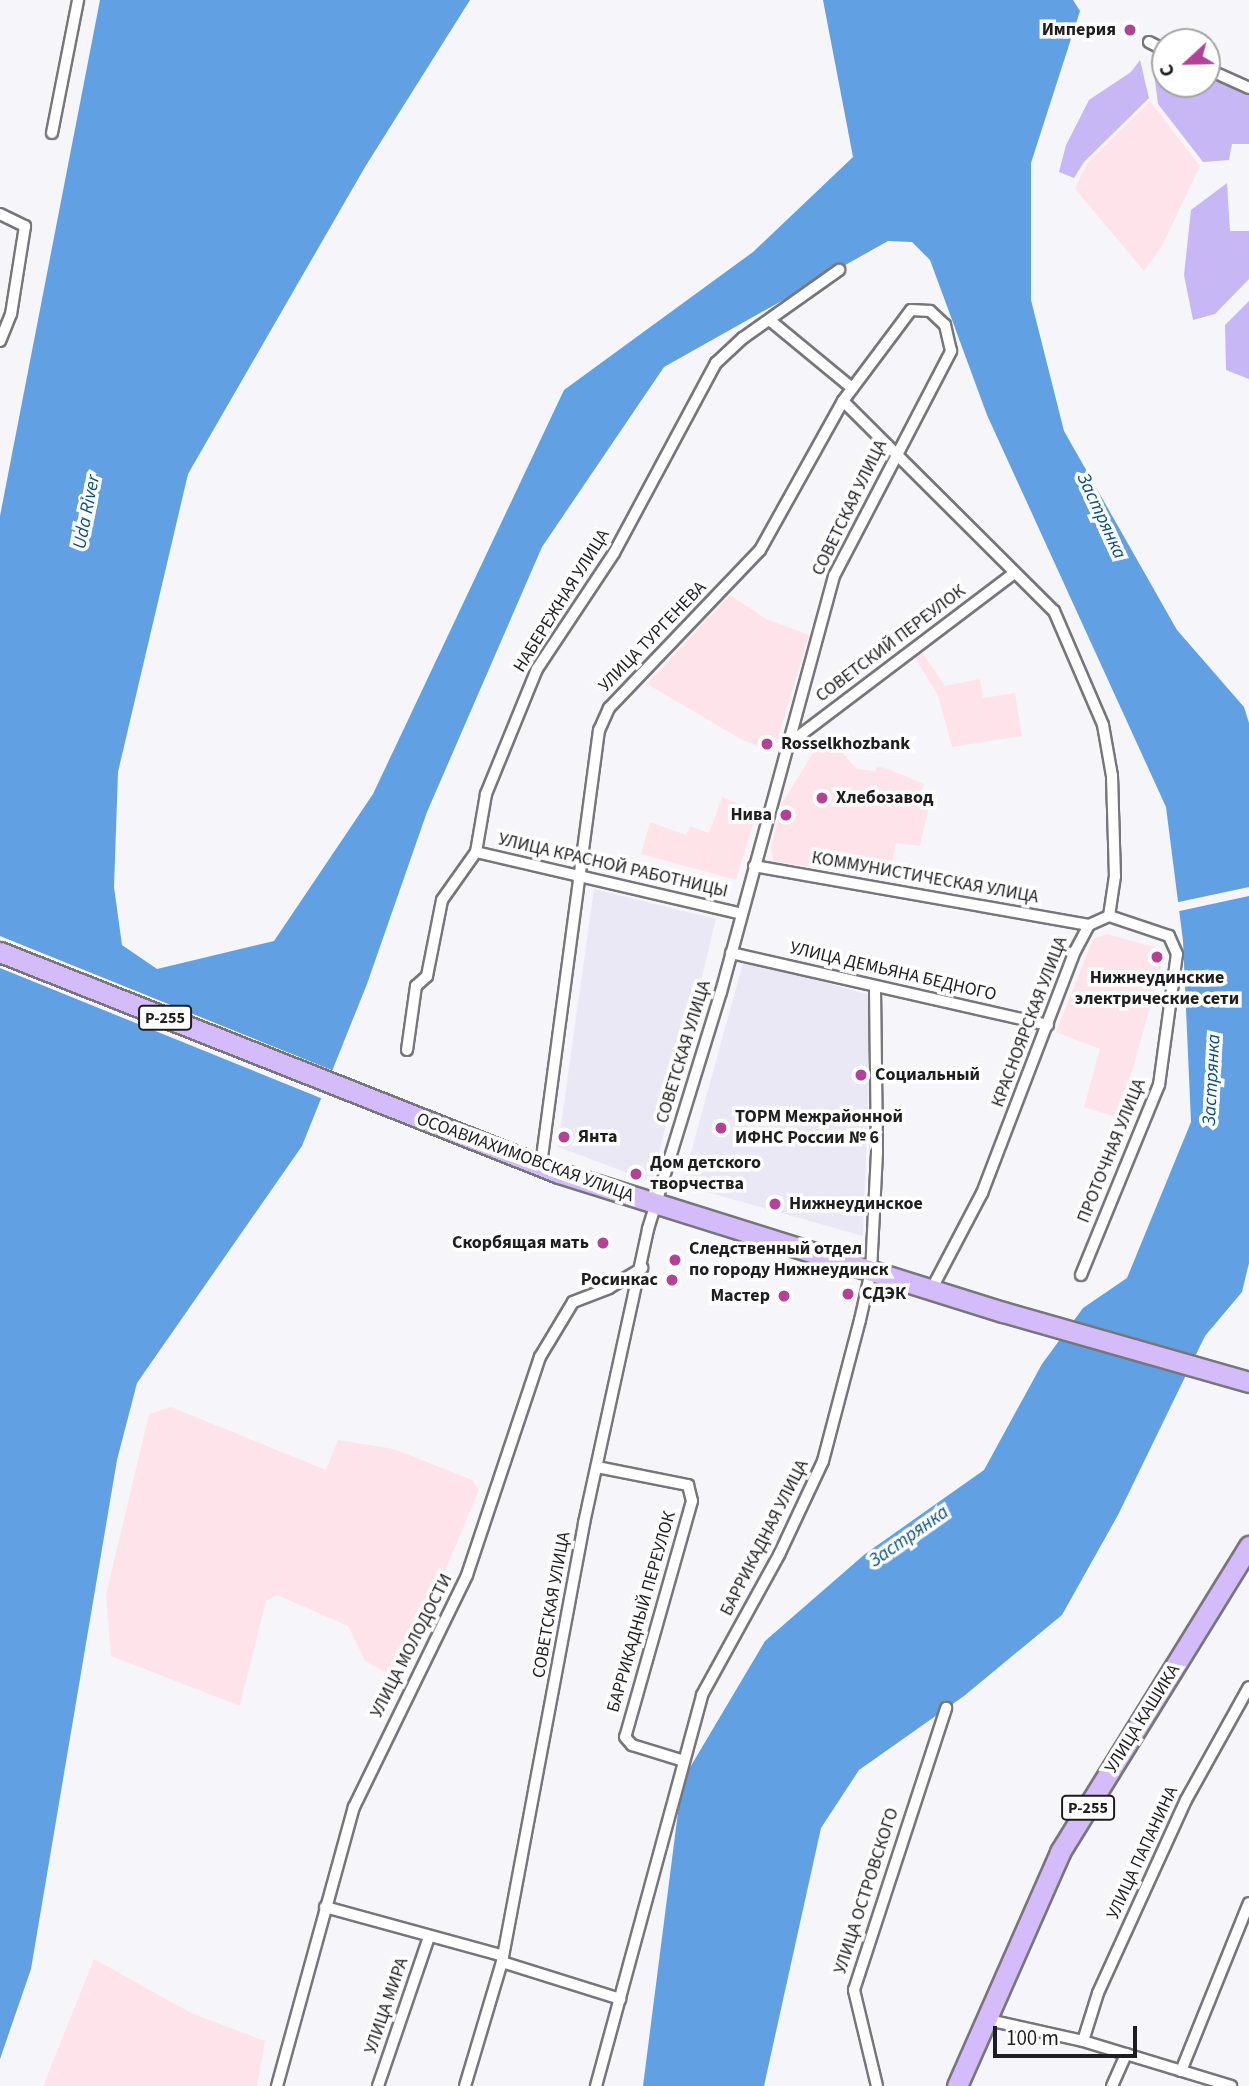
<!DOCTYPE html>
<meta charset="utf-8">
<style>
body{margin:0}
#map{position:relative;width:1249px;height:2086px;overflow:hidden;background:#f6f5fa;font-family:"Source Sans 3",sans-serif}
div>[style]{position:absolute}
[style*='--x']{left:calc(var(--x)*1px);top:calc(var(--y)*1px);width:calc(var(--w)*1px);rotate:calc(var(--a)*1deg)}
.built>*{inset:0;background:#eae8f4}
.industrial>*{inset:0;background:#fee4ea}
.medical>*{inset:0;background:#fee4e9}
.green>*{inset:0;background:#c7b7f4}
.water>*{inset:0;background:#61a1e3}
.pier>*{inset:0;background:#f6f5fa}
.roads{filter:drop-shadow(2px 0 #77767a) drop-shadow(-2px 0 #77767a) drop-shadow(0 2px #77767a) drop-shadow(0 -2px #77767a)}
.minor>*{height:10px;margin:-5px;padding:0 5px;transform-origin:5px;border-radius:5px;background:#fff}
.trunk>*{height:19px;margin:-9.5px;padding:0 9.5px;transform-origin:9.5px;border-radius:9.5px;background:#d4bcfa}
.dots>*{width:19px;height:19px;translate:-50% -50%;box-sizing:border-box;border:4px solid #fff;border-radius:50%}
span{translate:-50% -50%;white-space:nowrap;text-align:center;line-height:1.15;-webkit-text-stroke:7px #fff;paint-order:stroke}
.shield-label span{padding:2px 5px;background:#fff;border:2px solid;border-radius:5px;-webkit-text-stroke-width:0}
.shield-label{font-size:16px;color:#1e1d1f;font-weight:700}
.poi-label{font-size:18px;color:#1e1d1f;font-weight:700}
.right{translate:-100% -50%;text-align:right}
.left{translate:0 -50%;text-align:left}
.street-label{font-size:18px;color:#1e1d1f}
.water-label{font-size:19px;color:#034e8a;font-style:italic}
.north{position:absolute;left:1151px;top:28px;width:70px;height:70px;box-sizing:border-box;background:#fff;border:2px solid #a5a5a5;border-radius:50%;rotate:248deg;font-size:19px;font-weight:700;line-height:28px;text-align:center;color:#1e1d1f}
.north::after{content:'';display:block;margin:auto;width:24px;height:32px;background:#b44098;clip-path:polygon(50% 0,100% 100%,50% 72%,0 100%)}
.scale{position:absolute;left:993px;top:2026px;width:144px;height:32px;box-sizing:border-box;border:4px solid #1e1d1f;border-top:0;padding-left:9px;font-size:21px;line-height:24px;white-space:nowrap;color:#1e1d1f;-webkit-text-stroke:5px #fff;paint-order:stroke}
</style>
<div id="map">
<div class="built">
<i style="clip-path:polygon(594px 889px,716px 919px,652px 1182px,558px 1147px)"></i>
<i style="clip-path:polygon(744px 959px,872px 996px,863px 1236px,682px 1185px)"></i>
</div>
<div class="industrial">
<i style="clip-path:polygon(1150px 101px,1200px 166px,1162px 246px,1144px 271px,1075px 189px,1087px 163px)"></i>
<i style="clip-path:polygon(730px 595px,766px 619px,809px 635px,774px 751px,744px 741px,647px 684px)"></i>
<i style="clip-path:polygon(921px 651px,945px 686px,980px 679px,983px 698px,1015px 693px,1022px 736px,952px 747px,938px 695px,915px 658px)"></i>
<i style="clip-path:polygon(825px 734px,857px 769px,875px 771px,877px 766px,891px 770px,924px 784px,920px 794px,931px 797px,920px 846px,896px 843px,889px 879px,773px 861px,771px 848px,782px 803px)"></i>
<i style="clip-path:polygon(1107px 934px,1166px 950px,1119px 1118px,1084px 1107px,1100px 1049px,1056px 1032px,1093px 939px)"></i>
<i style="clip-path:polygon(171px 1407px,326px 1470px,338px 1440px,394px 1449px,472px 1480px,479px 1490px,440px 1583px,392px 1676px,365px 1661px,348px 1626px,277px 1595px,266px 1601px,240px 1706px,111px 1656px,106px 1595px,149px 1414px)"></i>
<i style="clip-path:polygon(94px 1959px,191px 2013px,265px 2041px,257px 2086px,43px 2086px)"></i>
</div>
<div class="medical">
<i style="clip-path:polygon(722px 797px,757px 811px,736px 880px,641px 854px,650px 822px,686px 835px,690px 826px,709px 833px)"></i>
</div>
<div class="green">
<i style="clip-path:polygon(1157px 53px,1165px 56px,1165px 84px,1207px 84px,1207px 76px,1249px 95px,1249px 144px,1232px 144px,1229px 160px,1203px 162px,1158px 104px,1152px 58px)"></i>
<i style="clip-path:polygon(1140px 60px,1149px 98px,1084px 162px,1074px 178px,1059px 172px,1066px 145px,1089px 100px,1131px 72px)"></i>
<i style="clip-path:polygon(1227px 183px,1230px 231px,1249px 231px,1249px 279px,1215px 314px,1193px 320px,1184px 275px,1191px 210px)"></i>
<i style="clip-path:polygon(1249px 301px,1249px 379px,1226px 370px,1225px 325px)"></i>
</div>
<div class="water">
<i style="clip-path:polygon(100px 0,470px 0,365px 167px,188px 474px,118px 772px,114px 887px,122px 945px,157px 969px,274px 941px,373px 794px,564px 390px,753px 252px,853px 157px,823px 0,1073px 0,1080px 11px,1031px 163px,1031px 300px,1064px 431px,1177px 630px,1244px 707px,1249px 723px,1249px 1263px,1242px 1292px,1205px 1336px,1118px 1515px,1062px 1615px,964px 1696px,859px 1770px,821px 1828px,764px 2086px,643px 2086px,682px 1781px,765px 1641px,865px 1554px,984px 1470px,1042px 1364px,1083px 1308px,1127px 1278px,1191px 1122px,1183px 941px,1166px 807px,987px 415px,930px 260px,912px 242px,888px 241px,664px 367px,542px 547px,427px 812px,367px 984px,302px 1146px,137px 1383px,117px 1460px,31px 1969px,0 2059px,0 516px)"></i>
</div>
<div class="pier">
<i style="clip-path:polygon(1249px 887px,1249px 896px,1175px 912px,1174px 903px)"></i>
<i style="clip-path:polygon(0 936px,334px 1071px,323px 1099px,0 968px)"></i>
</div>
<div class="roads">
<div class="minor">
<i style="--x:1149;--y:42;--w:18;--a:27"></i>
<i style="--x:1207;--y:69;--w:46;--a:24.3"></i>
<i style="--x:52;--y:133;--w:136;--a:-78.9"></i>
<i style="--x:0;--y:214;--w:28;--a:26"></i>
<i style="--x:25;--y:226;--w:89;--a:99"></i>
<i style="--x:11;--y:314;--w:29;--a:112"></i>
<i style="--x:772;--y:322;--w:104;--a:39.5"></i>
<i style="--x:843;--y:401;--w:298;--a:44.9"></i>
<i style="--x:1054;--y:611;--w:124;--a:66.7"></i>
<i style="--x:1103;--y:725;--w:52;--a:80"></i>
<i style="--x:1112;--y:776;--w:100;--a:88.3"></i>
<i style="--x:1115;--y:876;--w:40;--a:98.5"></i>
<i style="--x:1109;--y:916;--w:22;--a:156"></i>
<i style="--x:1089;--y:925;--w:30;--a:118"></i>
<i style="--x:1075;--y:951;--w:259;--a:111"></i>
<i style="--x:982;--y:1193;--w:110;--a:117.7"></i>
<i style="--x:791;--y:742;--w:278;--a:-37.1"></i>
<i style="--x:476;--y:852;--w:273;--a:13.1"></i>
<i style="--x:754;--y:866;--w:340;--a:10"></i>
<i style="--x:731;--y:953;--w:325;--a:12.8"></i>
<i style="--x:407;--y:1050;--w:65;--a:-82"></i>
<i style="--x:416;--y:986;--w:15;--a:-42"></i>
<i style="--x:427;--y:976;--w:77;--a:-78.8"></i>
<i style="--x:442;--y:900;--w:59;--a:-54.7"></i>
<i style="--x:476;--y:852;--w:59;--a:-80.2"></i>
<i style="--x:486;--y:794;--w:135;--a:-67.8"></i>
<i style="--x:537;--y:669;--w:139;--a:-56.4"></i>
<i style="--x:614;--y:553;--w:216;--a:-61.8"></i>
<i style="--x:716;--y:363;--w:37;--a:-43"></i>
<i style="--x:743;--y:338;--w:118;--a:-35.3"></i>
<i style="--x:1081;--y:1275;--w:205;--a:-67.7"></i>
<i style="--x:1159;--y:1085;--w:132;--a:-82.2"></i>
<i style="--x:1177;--y:954;--w:20;--a:-114"></i>
<i style="--x:1169;--y:936;--w:63;--a:-161.6"></i>
<i style="--x:597;--y:1467;--w:93;--a:11.2"></i>
<i style="--x:688;--y:1485;--w:16;--a:76"></i>
<i style="--x:692;--y:1501;--w:245;--a:105.8"></i>
<i style="--x:625;--y:1737;--w:11;--a:49"></i>
<i style="--x:632;--y:1745;--w:54;--a:17.1"></i>
<i style="--x:325;--y:1907;--w:182;--a:15.3"></i>
<i style="--x:502;--y:1962;--w:124;--a:17.4"></i>
<i style="--x:984;--y:2019;--w:101;--a:12.5"></i>
<i style="--x:1083;--y:2041;--w:155;--a:16.9"></i>
<i style="--x:1083;--y:2041;--w:50;--a:-72.6"></i>
<i style="--x:1098;--y:1993;--w:212;--a:-65.5"></i>
<i style="--x:1186;--y:1800;--w:129;--a:-60.9"></i>
<i style="--x:1181;--y:2071;--w:181;--a:-68"></i>
<i style="--x:277;--y:2086;--w:289;--a:-74.6"></i>
<i style="--x:354;--y:1807;--w:258;--a:-64"></i>
<i style="--x:467;--y:1575;--w:230;--a:-71.5"></i>
<i style="--x:540;--y:1357;--w:64;--a:-59"></i>
<i style="--x:573;--y:1302;--w:39;--a:-21"></i>
<i style="--x:609;--y:1288;--w:39;--a:-31"></i>
<i style="--x:378;--y:2086;--w:157;--a:-71.1"></i>
<i style="--x:465;--y:2086;--w:129;--a:-73.4"></i>
<i style="--x:502;--y:1962;--w:447;--a:-79.4"></i>
<i style="--x:584;--y:1523;--w:301;--a:-77.7"></i>
<i style="--x:648;--y:1229;--w:248;--a:-72.9"></i>
<i style="--x:721;--y:992;--w:431;--a:-74.8"></i>
<i style="--x:834;--y:576;--w:254;--a:-62.5"></i>
<i style="--x:951;--y:351;--w:27;--a:-103"></i>
<i style="--x:945;--y:325;--w:21;--a:-137"></i>
<i style="--x:930;--y:311;--w:19;--a:-177"></i>
<i style="--x:911;--y:310;--w:114;--a:126.8"></i>
<i style="--x:843;--y:401;--w:171;--a:119.1"></i>
<i style="--x:760;--y:550;--w:219;--a:133.7"></i>
<i style="--x:609;--y:708;--w:24;--a:114"></i>
<i style="--x:599;--y:730;--w:440;--a:97.6"></i>
<i style="--x:596;--y:2086;--w:405;--a:-74.8"></i>
<i style="--x:702;--y:1695;--w:160;--a:-61.2"></i>
<i style="--x:779;--y:1555;--w:104;--a:-64.9"></i>
<i style="--x:823;--y:1461;--w:146;--a:-75.3"></i>
<i style="--x:860;--y:1320;--w:50;--a:-77.3"></i>
<i style="--x:871;--y:1271;--w:119;--a:-87.1"></i>
<i style="--x:877;--y:1152;--w:164;--a:-90.7"></i>
<i style="--x:877;--y:2086;--w:99;--a:-103.5"></i>
<i style="--x:854;--y:1990;--w:297;--a:-71.9"></i>
<i style="--x:1112;--y:2086;--w:35;--a:-66"></i>
</div>
<div class="trunk">
<i style="--x:0;--y:952;--w:601;--a:21.57"></i>
<i style="--x:559;--y:1173;--w:465;--a:17.4"></i>
<i style="--x:1003;--y:1312;--w:256;--a:15.9"></i>
<i style="--x:957;--y:2086;--w:256;--a:-66.2"></i>
<i style="--x:1060;--y:1852;--w:360;--a:-58.3"></i>
</div>
</div>
<div class="dots">
<i style="left:1130px;top:30px;background:#b44098"></i>
<i style="left:767px;top:744px;background:#b44098"></i>
<i style="left:822px;top:798px;background:#b44098"></i>
<i style="left:786px;top:815px;background:#b44098"></i>
<i style="left:1157px;top:957px;background:#b44098"></i>
<i style="left:861px;top:1075px;background:#b44098"></i>
<i style="left:721px;top:1128px;background:#b44098"></i>
<i style="left:564px;top:1137px;background:#b44098"></i>
<i style="left:636px;top:1174px;background:#b44098"></i>
<i style="left:775px;top:1204px;background:#b44098"></i>
<i style="left:603px;top:1243px;background:#b44098"></i>
<i style="left:675px;top:1260px;background:#b44098"></i>
<i style="left:672px;top:1280px;background:#b44098"></i>
<i style="left:848px;top:1294px;background:#b44098"></i>
<i style="left:784px;top:1296px;background:#b44098"></i>
</div>
<div class="shield-label">
<span style="left:165px;top:1018px">Р-255</span>
<span style="left:1088px;top:1808px">Р-255</span>
</div>
<div class="poi-label">
<span class="right" style="left:1116px;top:30px">Империя</span>
<span class="left" style="left:781px;top:744px">Rosselkhozbank</span>
<span class="left" style="left:836px;top:798px">Хлебозавод</span>
<span class="right" style="left:772px;top:815px">Нива</span>
<span style="left:1157px;top:989px">Нижнеудинские<br>электрические сети</span>
<span class="left" style="left:875px;top:1075px">Социальный</span>
<span class="left" style="left:735px;top:1128px">ТОРМ Межрайонной<br>ИФНС России № 6</span>
<span class="left" style="left:578px;top:1137px">Янта</span>
<span class="left" style="left:650px;top:1174px">Дом детского<br>творчества</span>
<span class="left" style="left:789px;top:1204px">Нижнеудинское</span>
<span class="right" style="left:589px;top:1243px">Скорбящая мать</span>
<span class="left" style="left:689px;top:1260px">Следственный отдел<br>по городу Нижнеудинск</span>
<span class="right" style="left:658px;top:1280px">Росинкас</span>
<span class="left" style="left:862px;top:1294px">СДЭК</span>
<span class="right" style="left:770px;top:1296px">Мастер</span>
</div>
<div class="street-label">
<span style="left:850px;top:508px;rotate:-64deg">СОВЕТСКАЯ УЛИЦА</span>
<span style="left:562px;top:601px;rotate:-58deg">НАБЕРЕЖНАЯ УЛИЦА</span>
<span style="left:653px;top:637px;rotate:-46deg">УЛИЦА ТУРГЕНЕВА</span>
<span style="left:891px;top:644px;rotate:-37deg">СОВЕТСКИЙ ПЕРЕУЛОК</span>
<span style="left:613px;top:866px;rotate:13deg">УЛИЦА КРАСНОЙ РАБОТНИЦЫ</span>
<span style="left:925px;top:878px;rotate:10deg">КОММУНИСТИЧЕСКАЯ УЛИЦА</span>
<span style="left:893px;top:972px;rotate:13deg">УЛИЦА ДЕМЬЯНА БЕДНОГО</span>
<span style="left:1030px;top:1022px;rotate:-69deg">КРАСНОЯРСКАЯ УЛИЦА</span>
<span style="left:684px;top:1052px;rotate:-73deg">СОВЕТСКАЯ УЛИЦА</span>
<span style="left:1112px;top:1151px;rotate:-68deg">ПРОТОЧНАЯ УЛИЦА</span>
<span style="left:525px;top:1158px;rotate:20deg">ОСОАВИАХИМОВСКАЯ УЛИЦА</span>
<span style="left:765px;top:1538px;rotate:-63deg">БАРРИКАДНАЯ УЛИЦА</span>
<span style="left:552px;top:1605px;rotate:-80deg">СОВЕТСКАЯ УЛИЦА</span>
<span style="left:642px;top:1612px;rotate:-74deg">БАРРИКАДНЫЙ ПЕРЕУЛОК</span>
<span style="left:412px;top:1646px;rotate:-63deg">УЛИЦА МОЛОДОСТИ</span>
<span style="left:1143px;top:1719px;rotate:-58deg">УЛИЦА КАШИКА</span>
<span style="left:1143px;top:1853px;rotate:-65deg">УЛИЦА ПАПАНИНА</span>
<span style="left:867px;top:1891px;rotate:-72deg">УЛИЦА ОСТРОВСКОГО</span>
<span style="left:387px;top:2006px;rotate:-71deg">УЛИЦА МИРА</span>
</div>
<div class="water-label">
<span style="left:87px;top:512px;rotate:-79deg">Uda River</span>
<span style="left:1101px;top:516px;rotate:65deg">Застрянка</span>
<span style="left:1212px;top:1080px;rotate:-87deg">Застрянка</span>
<span style="left:909px;top:1537px;rotate:-35deg">Застрянка</span>
</div>
<div class="north">С</div>
<div class="scale">100 m</div>
</div>
